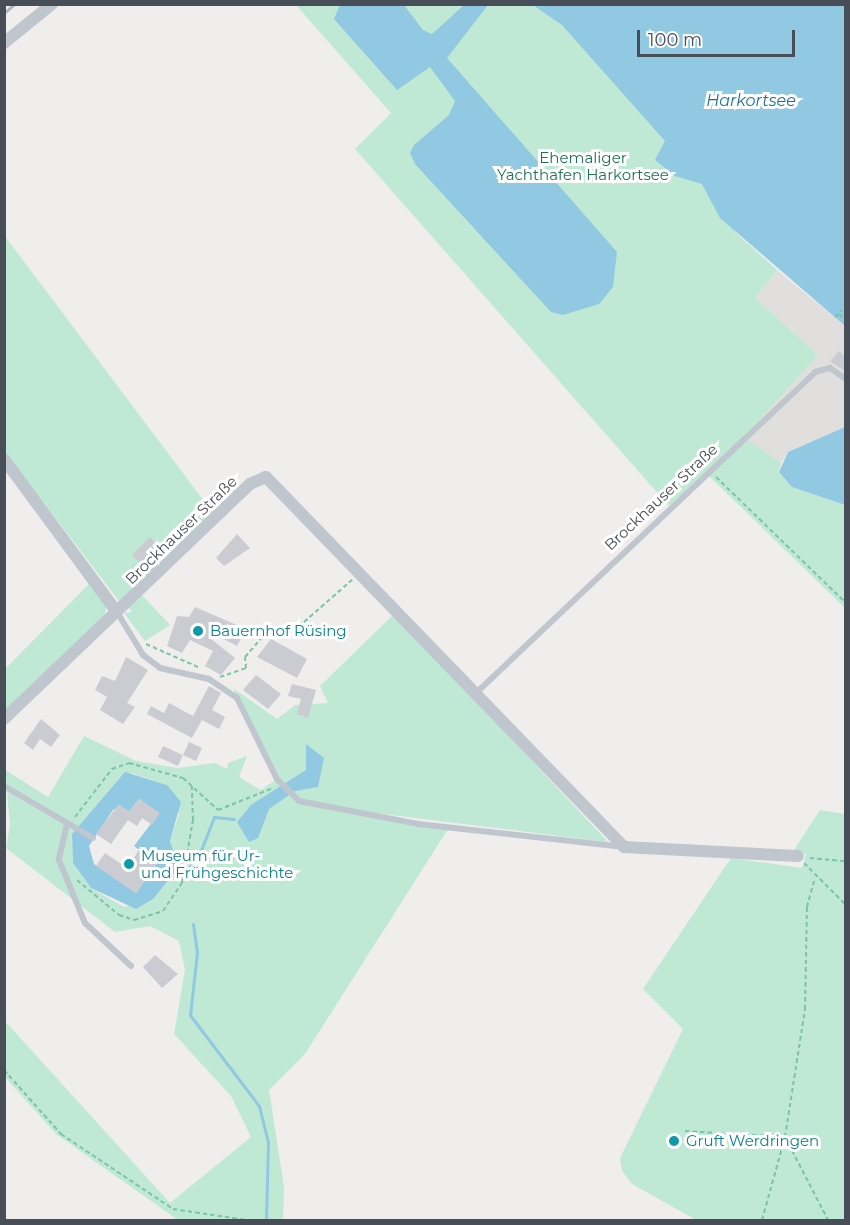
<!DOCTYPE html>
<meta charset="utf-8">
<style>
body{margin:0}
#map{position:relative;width:850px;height:1225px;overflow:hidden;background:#f0eded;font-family:Montserrat,sans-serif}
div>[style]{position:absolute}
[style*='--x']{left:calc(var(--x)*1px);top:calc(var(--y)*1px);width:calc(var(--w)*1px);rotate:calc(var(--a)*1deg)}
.education>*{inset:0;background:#e1dfde}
.green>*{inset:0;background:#bfe9d4}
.water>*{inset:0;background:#91c8e2}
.stream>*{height:3px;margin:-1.5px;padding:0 1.5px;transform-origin:1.5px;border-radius:1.5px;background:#91c8e2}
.building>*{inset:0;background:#caccd1}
.path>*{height:2px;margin-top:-1px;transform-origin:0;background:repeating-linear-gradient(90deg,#7bc4a8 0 4.5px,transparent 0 7.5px)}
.lane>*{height:6px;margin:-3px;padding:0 3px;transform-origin:3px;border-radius:3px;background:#bfc6ce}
.street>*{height:12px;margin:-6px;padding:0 6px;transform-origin:6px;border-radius:6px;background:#bfc6ce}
.rail>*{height:3px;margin:-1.5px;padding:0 1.5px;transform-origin:1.5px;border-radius:1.5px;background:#b0b2b7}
.dots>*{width:16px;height:16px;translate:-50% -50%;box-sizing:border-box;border:3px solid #fff;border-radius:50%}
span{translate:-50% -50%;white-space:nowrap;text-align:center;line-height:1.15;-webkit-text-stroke:6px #fff;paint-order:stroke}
.park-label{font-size:15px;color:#207252}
.street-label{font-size:15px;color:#474e58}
.culture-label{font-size:15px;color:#0d838f}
.left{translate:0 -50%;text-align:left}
.water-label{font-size:16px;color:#1b7098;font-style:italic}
.frame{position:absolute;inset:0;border:6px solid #474e58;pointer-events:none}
.scale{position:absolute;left:637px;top:30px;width:158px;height:27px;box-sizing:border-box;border:3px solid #474e58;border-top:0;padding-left:8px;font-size:18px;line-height:21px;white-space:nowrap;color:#474e58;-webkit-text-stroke:4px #fff;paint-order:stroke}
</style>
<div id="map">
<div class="education">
<i style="clip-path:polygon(777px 270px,845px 326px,845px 427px,788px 452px,781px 463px,743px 437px,818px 355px,755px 298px)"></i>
</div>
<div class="green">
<i style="clip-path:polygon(296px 5px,741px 5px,735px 232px,777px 270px,755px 298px,818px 355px,744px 437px,781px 463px,779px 472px,792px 487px,845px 505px,845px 608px,706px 473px,669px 506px,355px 149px,391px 113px)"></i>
<i style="clip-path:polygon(4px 235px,213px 513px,119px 601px,5px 452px)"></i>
<i style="clip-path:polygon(92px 581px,107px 606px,104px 616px,5px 712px,5px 669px)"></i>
<i style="clip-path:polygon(141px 594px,170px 625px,145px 641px,124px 613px,132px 612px,128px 607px)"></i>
<i style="clip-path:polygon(evenodd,394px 614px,608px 842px,335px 808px,448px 829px,305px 1054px,269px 1090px,284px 1187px,283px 1220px,178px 1220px,56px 1134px,5px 1077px,4px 1020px,170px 1203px,251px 1137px,231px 1096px,174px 1034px,185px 970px,179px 941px,150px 926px,115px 932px,6px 848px,10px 825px,5px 770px,48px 797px,84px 736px,136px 761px,177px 768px,215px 763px,227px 769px,228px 763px,247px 756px,239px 777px,261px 790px,280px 777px,233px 688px,277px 719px,295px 705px,328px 703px,320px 686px,394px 614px,131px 773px,167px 785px,179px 814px,170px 841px,179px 865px,153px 899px,124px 907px,91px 888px,73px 863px,72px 834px,131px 773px)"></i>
<i style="clip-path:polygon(820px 810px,845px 814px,845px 1220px,696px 1220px,632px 1184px,622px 1171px,620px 1158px,683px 1029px,643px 989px,731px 858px,802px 868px,806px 854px,794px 850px)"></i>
</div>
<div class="water">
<i style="clip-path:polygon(340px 5px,404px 5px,423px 30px,432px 34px,464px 5px,488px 5px,447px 58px,617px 252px,613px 287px,599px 304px,563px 315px,551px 312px,415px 164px,410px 153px,414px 145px,449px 115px,455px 101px,430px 67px,397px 90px,334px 19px)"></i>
<i style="clip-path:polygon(533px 5px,845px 5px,845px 326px,720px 218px,702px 184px,675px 176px,655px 160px,665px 141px,562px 25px)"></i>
<i style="clip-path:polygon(845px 427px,845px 505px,792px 487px,779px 472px,788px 452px)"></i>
<i style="clip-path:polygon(306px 744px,324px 758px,318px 787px,295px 791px,269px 809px,258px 838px,249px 842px,237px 822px,251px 805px,306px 770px)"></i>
<i style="clip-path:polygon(evenodd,125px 772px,167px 785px,181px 802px,170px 841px,179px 867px,153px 899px,136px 909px,91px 888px,73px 863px,72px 834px,125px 772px,139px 799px,159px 813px,134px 846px,157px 863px,136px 893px,94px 864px,89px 846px,113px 810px,121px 806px,129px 812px,139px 799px)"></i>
</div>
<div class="stream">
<i style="--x:189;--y:867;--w:8;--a:-30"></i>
<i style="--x:196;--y:863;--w:49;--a:-68.6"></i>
<i style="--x:214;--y:817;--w:20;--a:6"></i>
<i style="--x:193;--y:924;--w:28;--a:82"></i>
<i style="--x:197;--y:952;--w:63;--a:96.3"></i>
<i style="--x:190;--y:1015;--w:114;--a:52.8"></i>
<i style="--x:259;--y:1106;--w:38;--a:76"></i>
<i style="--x:268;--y:1143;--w:77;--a:91.5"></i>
</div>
<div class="building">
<i style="clip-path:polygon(839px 351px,846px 357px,846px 372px,830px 361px)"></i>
<i style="clip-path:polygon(237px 534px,250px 548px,224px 566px,216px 558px)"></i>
<i style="clip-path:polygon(150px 537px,158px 546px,142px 565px,132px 555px)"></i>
<i style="clip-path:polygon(195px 607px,246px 629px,237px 646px,214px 634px,211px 639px,235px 658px,221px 675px,205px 666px,213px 651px,190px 640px,182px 653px,167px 646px,177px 616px,189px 617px)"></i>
<i style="clip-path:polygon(271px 639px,307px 659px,297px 678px,257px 657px)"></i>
<i style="clip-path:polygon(126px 657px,148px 670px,127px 703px,135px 707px,123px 724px,100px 710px,107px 697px,95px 690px,102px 676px,115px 681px)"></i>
<i style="clip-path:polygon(256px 675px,281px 694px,268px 709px,243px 690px)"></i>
<i style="clip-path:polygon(292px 684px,316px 690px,308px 718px,297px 714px,301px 699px,288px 696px)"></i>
<i style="clip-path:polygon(209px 686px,221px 693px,212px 710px,225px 717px,219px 729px,202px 720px,192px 738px,147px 714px,151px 706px,164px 713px,169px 703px,193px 716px)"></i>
<i style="clip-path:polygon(41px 719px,60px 735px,51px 747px,40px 739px,33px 750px,24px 743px)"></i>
<i style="clip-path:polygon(189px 742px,202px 748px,196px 761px,183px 755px)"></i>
<i style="clip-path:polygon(163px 746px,183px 755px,178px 766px,158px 757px)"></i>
<i style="clip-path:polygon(139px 799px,160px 813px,152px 825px,142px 818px,137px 826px,128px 820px,111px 844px,96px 834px,119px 804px,129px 812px)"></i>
<i style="clip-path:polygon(139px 850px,158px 863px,136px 893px,96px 866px,105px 853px,127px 868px)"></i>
<i style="clip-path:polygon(155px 955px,178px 974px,162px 988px,143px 967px)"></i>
</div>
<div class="path">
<i style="--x:839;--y:314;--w:9;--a:41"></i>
<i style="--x:835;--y:317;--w:10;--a:-45"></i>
<i style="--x:716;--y:477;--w:181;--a:44.1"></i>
<i style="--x:146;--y:644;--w:57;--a:23.9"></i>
<i style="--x:220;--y:677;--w:28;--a:-19"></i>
<i style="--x:246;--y:668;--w:11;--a:-95"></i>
<i style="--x:245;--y:657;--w:28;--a:-49"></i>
<i style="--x:263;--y:636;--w:43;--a:-18.9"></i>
<i style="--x:304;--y:622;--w:64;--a:-41.2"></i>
<i style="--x:75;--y:817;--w:61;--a:-52.4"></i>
<i style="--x:112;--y:769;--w:18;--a:-19"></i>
<i style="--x:129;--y:763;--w:56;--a:15.5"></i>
<i style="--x:183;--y:778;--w:47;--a:42.4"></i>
<i style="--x:218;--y:810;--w:59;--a:-21.8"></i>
<i style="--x:810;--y:858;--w:36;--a:5"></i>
<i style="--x:804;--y:863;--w:59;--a:45"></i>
<i style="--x:77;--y:880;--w:55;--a:39.8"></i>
<i style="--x:119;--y:915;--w:16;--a:18"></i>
<i style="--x:134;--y:920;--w:30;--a:-17"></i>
<i style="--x:163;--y:911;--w:34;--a:-56"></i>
<i style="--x:182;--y:883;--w:64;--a:-80.1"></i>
<i style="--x:193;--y:820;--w:34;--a:-92"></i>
<i style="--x:4;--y:1070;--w:86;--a:48.3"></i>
<i style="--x:61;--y:1134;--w:135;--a:33.8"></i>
<i style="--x:173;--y:1209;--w:74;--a:8.6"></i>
<i style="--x:685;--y:1131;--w:100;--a:3.4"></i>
<i style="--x:785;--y:1137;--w:93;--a:62.6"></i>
<i style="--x:762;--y:1220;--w:86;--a:-74.5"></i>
<i style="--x:785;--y:1137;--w:130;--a:-81.1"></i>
<i style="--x:805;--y:1009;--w:102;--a:-88.9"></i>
<i style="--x:807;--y:907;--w:30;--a:-75"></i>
</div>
<div class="lane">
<i style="--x:117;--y:612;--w:50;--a:58.8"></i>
<i style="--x:143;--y:655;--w:21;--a:37"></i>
<i style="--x:160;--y:668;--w:50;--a:12.7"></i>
<i style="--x:209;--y:679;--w:34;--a:34"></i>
<i style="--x:237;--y:698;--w:90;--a:63.7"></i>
<i style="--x:277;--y:779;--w:31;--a:45"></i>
<i style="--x:299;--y:801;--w:121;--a:10.9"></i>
<i style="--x:418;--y:824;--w:205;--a:6.4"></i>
<i style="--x:476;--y:693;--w:467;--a:-43.4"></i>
<i style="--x:815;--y:372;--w:16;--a:-15"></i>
<i style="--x:830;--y:368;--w:19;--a:35"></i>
<i style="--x:4;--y:786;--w:103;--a:30.3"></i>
<i style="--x:67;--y:824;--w:37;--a:103"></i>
<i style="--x:59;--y:860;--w:68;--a:67.6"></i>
<i style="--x:85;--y:923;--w:63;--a:43.1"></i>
</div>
<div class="street">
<i style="--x:4;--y:43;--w:62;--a:-39.1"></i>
<i style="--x:4;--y:459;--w:190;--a:53.6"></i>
<i style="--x:4;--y:719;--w:340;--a:-43.7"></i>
<i style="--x:250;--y:484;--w:17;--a:-24"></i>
<i style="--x:266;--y:477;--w:515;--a:45.94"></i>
<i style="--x:624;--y:847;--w:174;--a:3"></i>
</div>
<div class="rail">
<i style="--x:4;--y:13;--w:13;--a:-42"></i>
</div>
<div class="dots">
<i style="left:198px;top:631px;background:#0f9aa8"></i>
<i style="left:129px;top:864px;background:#0f9aa8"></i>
<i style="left:674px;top:1141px;background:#0f9aa8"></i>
</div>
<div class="park-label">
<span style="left:583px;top:166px">Ehemaliger<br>Yachthafen Harkortsee</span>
</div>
<div class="street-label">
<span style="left:661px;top:497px;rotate:-43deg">Brockhauser Straße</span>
<span style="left:181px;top:530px;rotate:-44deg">Brockhauser Straße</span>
</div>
<div class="culture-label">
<span class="left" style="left:210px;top:631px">Bauernhof Rüsing</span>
<span class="left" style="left:141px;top:864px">Museum für Ur-<br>und Frühgeschichte</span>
<span class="left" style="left:686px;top:1141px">Gruft Werdringen</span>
</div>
<div class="water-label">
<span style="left:751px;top:101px">Harkortsee</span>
</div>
<div class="frame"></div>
<div class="scale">100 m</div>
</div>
